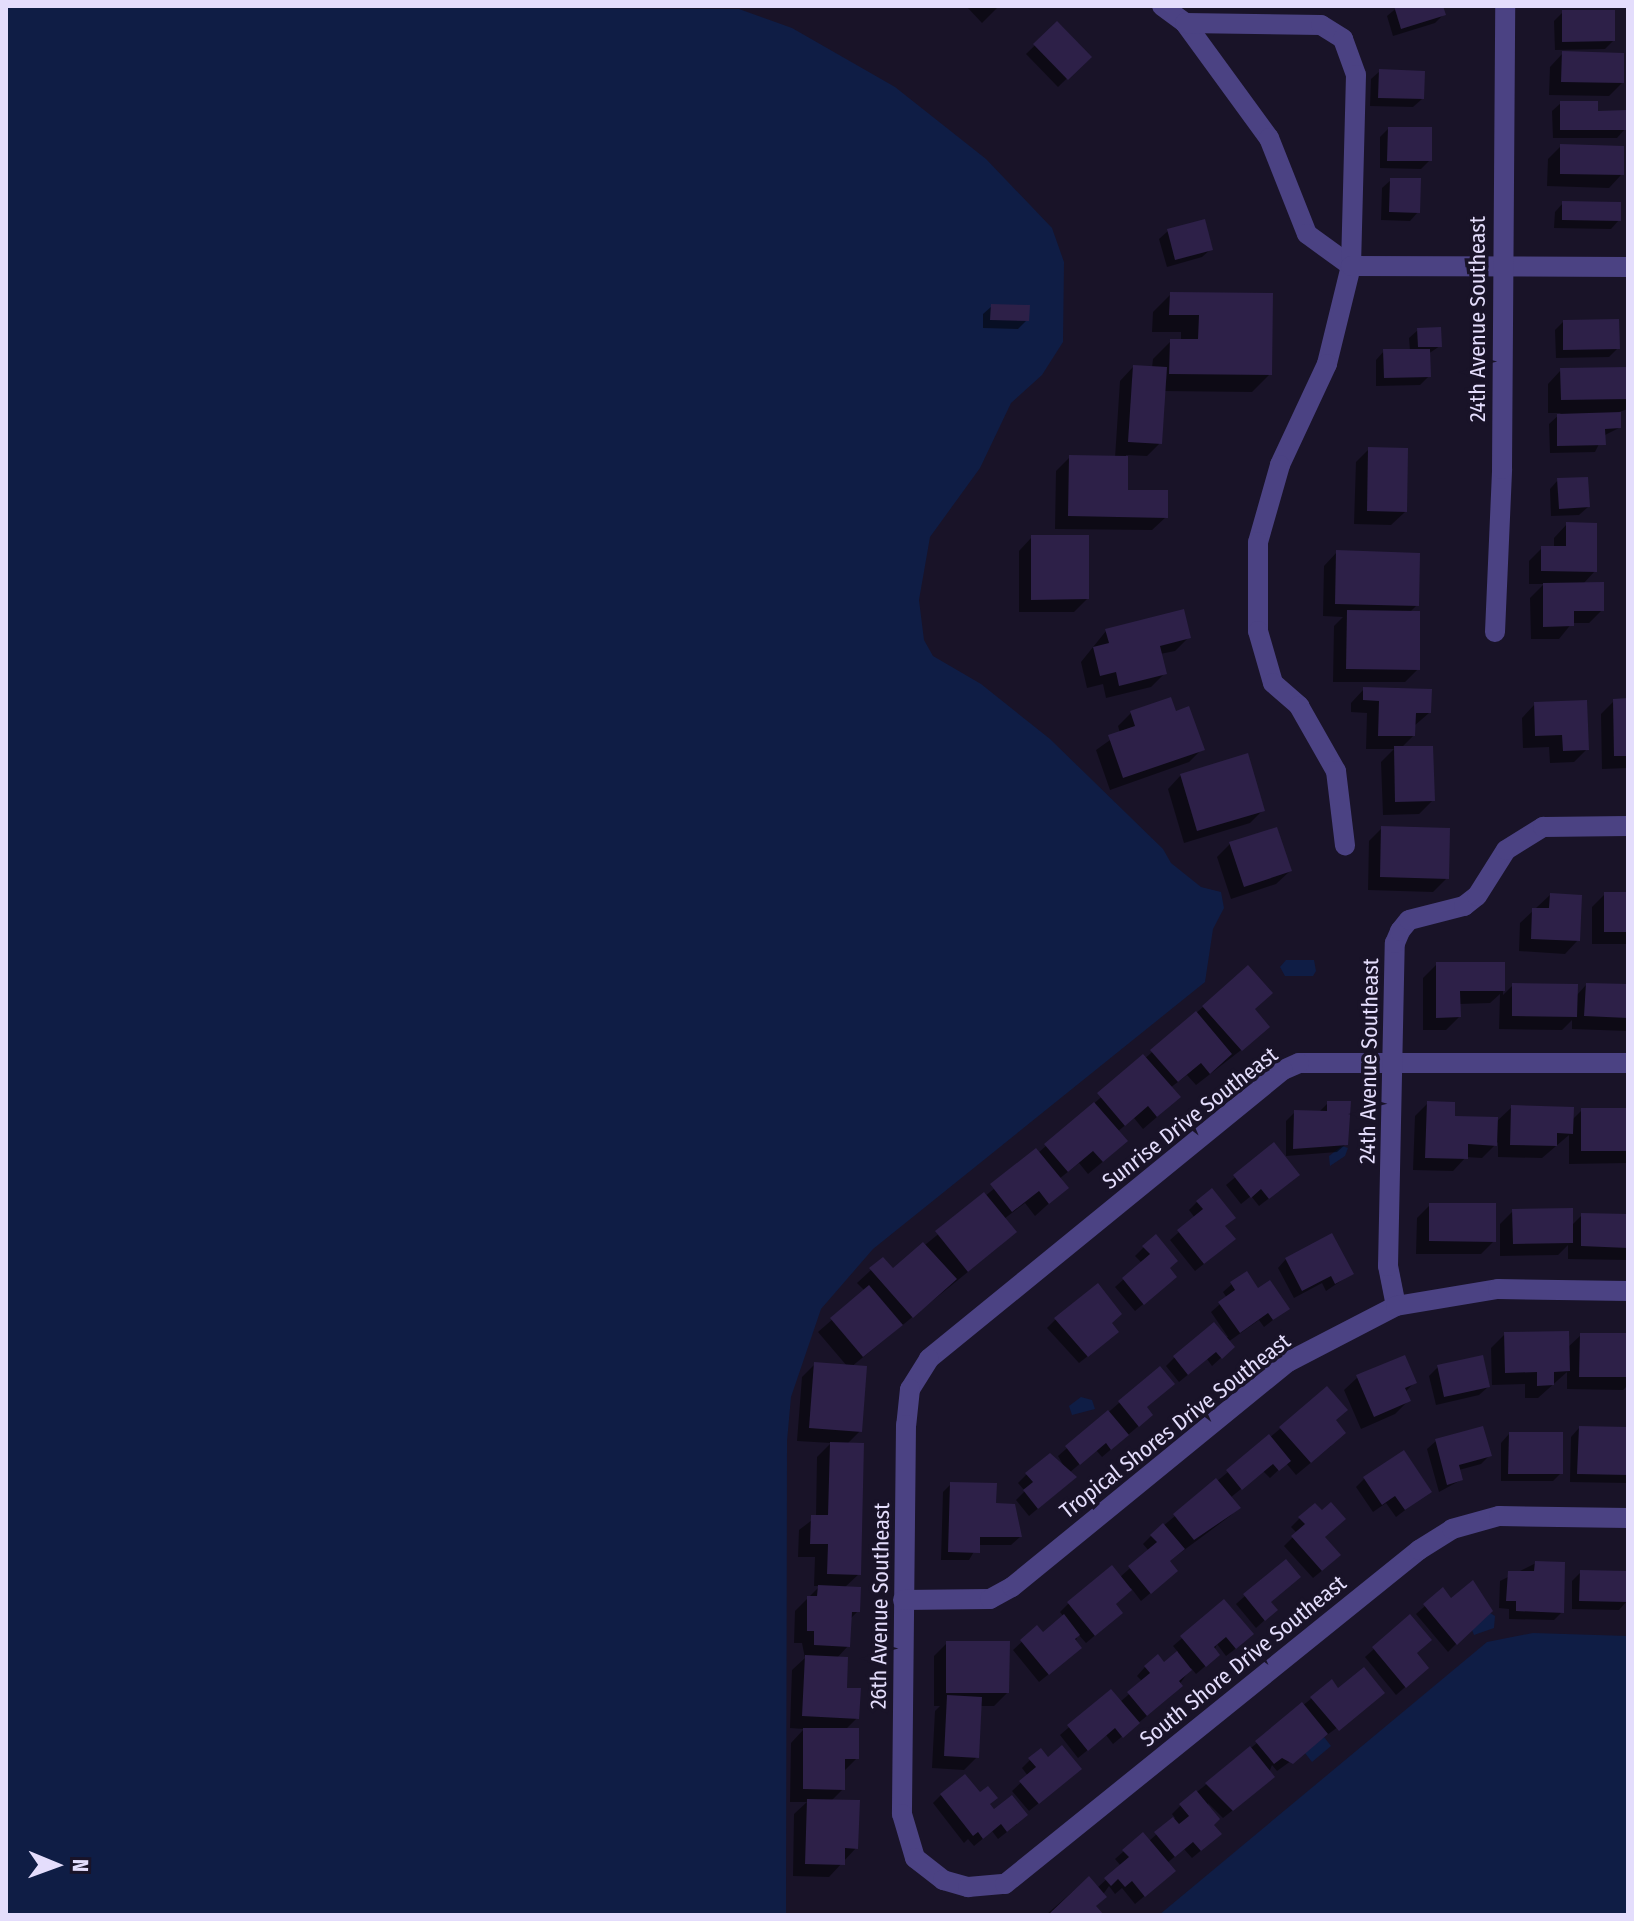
<!DOCTYPE html>
<style>
body{margin:0}
#map{position:relative;width:1634px;height:1921px;overflow:hidden;background:#191328;font-family:"Fira Sans Condensed",sans-serif}
div>[style]{position:absolute}
[style*='--x']{left:calc(var(--x)*1px);top:calc(var(--y)*1px);width:calc(var(--w)*1px);rotate:calc(var(--a)*1deg)}
.water>*{inset:0;background:#0f1d45}
.shadow>*{inset:0;background:#0007}
.building>*{inset:0;background:#2d2048}
.minor>*{height:20px;margin:-10px;padding:0 10px;transform-origin:10px;border-radius:10px;background:#4b4283}
span{translate:-50% -50%;white-space:nowrap;text-align:center;line-height:1.15;-webkit-text-stroke:7px #191328;paint-order:stroke}
.street-label{font-size:22px;color:#e4ddfc}
.frame{position:absolute;inset:0;border:8px solid #e4ddfc;pointer-events:none}
.north{position:absolute;left:16px;top:1825px;width:80px;height:80px;-webkit-text-stroke:6px #191328;paint-order:stroke;rotate:91deg;font-size:22px;font-weight:700;line-height:32px;text-align:center;color:#e4ddfc}
.north::after{content:'';display:block;margin:auto;width:28px;height:36px;background:#e4ddfc;clip-path:polygon(50% 0,100% 100%,50% 72%,0 100%)}
</style>
<div id="map">
<div class="water">
<i style="clip-path:polygon(6px 6px,739px 9px,792px 28px,895px 87px,986px 159px,1052px 228px,1064px 262px,1063px 342px,1042px 375px,1011px 403px,980px 468px,930px 537px,919px 600px,924px 640px,933px 656px,981px 684px,1050px 739px,1163px 849px,1171px 863px,1201px 887px,1221px 892px,1224px 908px,1213px 929px,1205px 982px,873px 1249px,821px 1309px,791px 1397px,787px 1441px,786px 1915px,6px 1915px)"></i>
<i style="clip-path:polygon(1286px 960px,1314px 960px,1316px 971px,1313px 976px,1285px 976px,1280px 967px)"></i>
<i style="clip-path:polygon(1342px 1146px,1348px 1148px,1345px 1156px,1330px 1166px,1329px 1156px)"></i>
<i style="clip-path:polygon(1081px 1397px,1092px 1400px,1095px 1409px,1072px 1415px,1069px 1406px)"></i>
<i style="clip-path:polygon(1490px 1613px,1495px 1616px,1494px 1628px,1474px 1635px,1472px 1630px)"></i>
<i style="clip-path:polygon(1533px 1633px,1628px 1636px,1628px 1915px,1159px 1915px,1487px 1642px)"></i>
<i style="clip-path:polygon(1324px 1737px,1331px 1746px,1312px 1762px,1305px 1753px)"></i>
</div>
<div class="shadow">
<i style="clip-path:polygon(966px 6px,999px 6px,982px 23px)"></i>
<i style="clip-path:polygon(1399px 6px,1441px 6px,1443px 15px,1435px 23px,1393px 36px,1387px 16px)"></i>
<i style="clip-path:polygon(1563px 12px,1613px 41px,1605px 49px,1555px 50px,1554px 21px)"></i>
<i style="clip-path:polygon(1057px 24px,1089px 57px,1058px 87px,1026px 54px)"></i>
<i style="clip-path:polygon(1563px 53px,1622px 83px,1609px 96px,1549px 95px,1550px 67px)"></i>
<i style="clip-path:polygon(1380px 71px,1422px 99px,1413px 107px,1370px 106px,1371px 79px)"></i>
<i style="clip-path:polygon(1561px 103px,1596px 113px,1625px 129px,1617px 138px,1553px 138px,1552px 111px)"></i>
<i style="clip-path:polygon(1388px 129px,1430px 160px,1421px 169px,1380px 168px,1380px 137px)"></i>
<i style="clip-path:polygon(1561px 146px,1622px 174px,1609px 188px,1547px 186px,1548px 159px)"></i>
<i style="clip-path:polygon(1391px 180px,1418px 212px,1410px 221px,1381px 220px,1382px 188px)"></i>
<i style="clip-path:polygon(1563px 203px,1619px 220px,1611px 229px,1554px 228px,1555px 212px)"></i>
<i style="clip-path:polygon(1168px 231px,1211px 249px,1202px 257px,1167px 267px,1159px 239px)"></i>
<i style="clip-path:polygon(1171px 294px,1271px 295px,1270px 374px,1252px 392px,1163px 391px,1160px 443px,1147px 456px,1126px 455px,1126px 492px,1166px 517px,1152px 530px,1055px 529px,1056px 471px,1070px 457px,1115px 458px,1120px 381px,1133px 367px,1152px 368px,1153px 359px,1171px 341px,1181px 341px,1181px 332px,1152px 332px,1153px 312px)"></i>
<i style="clip-path:polygon(992px 306px,1027px 320px,1018px 329px,983px 328px,983px 314px)"></i>
<i style="clip-path:polygon(1563px 322px,1618px 348px,1609px 357px,1556px 358px,1555px 330px)"></i>
<i style="clip-path:polygon(1418px 330px,1440px 346px,1428px 354px,1429px 376px,1420px 385px,1376px 386px,1376px 360px,1384px 351px,1410px 351px,1409px 338px)"></i>
<i style="clip-path:polygon(1628px 369px,1628px 409px,1619px 412px,1619px 428px,1603px 436px,1595px 452px,1550px 453px,1549px 424px,1561px 413px,1548px 413px,1548px 384px,1561px 370px)"></i>
<i style="clip-path:polygon(1369px 449px,1405px 512px,1391px 525px,1354px 524px,1356px 462px)"></i>
<i style="clip-path:polygon(1558px 480px,1588px 507px,1579px 515px,1551px 516px,1550px 489px)"></i>
<i style="clip-path:polygon(1567px 524px,1595px 571px,1583px 584px,1602px 610px,1589px 623px,1572px 623px,1559px 639px,1531px 639px,1530px 598px,1544px 584px,1529px 584px,1529px 561px,1542px 548px,1554px 548px,1554px 538px)"></i>
<i style="clip-path:polygon(1032px 537px,1087px 599px,1074px 612px,1019px 612px,1019px 551px)"></i>
<i style="clip-path:polygon(1337px 552px,1417px 605px,1409px 613px,1418px 669px,1405px 682px,1333px 682px,1334px 626px,1343px 617px,1323px 616px,1324px 566px)"></i>
<i style="clip-path:polygon(1106px 631px,1189px 637px,1175px 651px,1160px 654px,1164px 674px,1151px 687px,1106px 698px,1103px 684px,1087px 688px,1081px 662px)"></i>
<i style="clip-path:polygon(1364px 689px,1429px 713px,1414px 726px,1413px 736px,1401px 748px,1433px 800px,1419px 814px,1383px 815px,1381px 762px,1394px 749px,1366px 749px,1367px 713px,1351px 712px,1351px 703px)"></i>
<i style="clip-path:polygon(1628px 700px,1628px 768px,1602px 769px,1601px 714px,1614px 701px)"></i>
<i style="clip-path:polygon(1535px 704px,1587px 749px,1574px 762px,1550px 763px,1549px 747px,1523px 748px,1522px 718px)"></i>
<i style="clip-path:polygon(1131px 713px,1175px 714px,1202px 749px,1189px 762px,1110px 790px,1096px 750px,1120px 733px,1118px 726px)"></i>
<i style="clip-path:polygon(1181px 775px,1263px 810px,1250px 823px,1184px 843px,1168px 789px)"></i>
<i style="clip-path:polygon(1382px 828px,1447px 878px,1433px 892px,1368px 890px,1369px 841px)"></i>
<i style="clip-path:polygon(1230px 844px,1290px 871px,1276px 884px,1231px 899px,1217px 857px)"></i>
<i style="clip-path:polygon(1605px 894px,1628px 894px,1628px 944px,1592px 944px,1592px 907px)"></i>
<i style="clip-path:polygon(1550px 895px,1578px 940px,1565px 954px,1519px 951px,1520px 923px)"></i>
<i style="clip-path:polygon(1437px 964px,1503px 964px,1503px 995px,1513px 985px,1576px 996px,1586px 985px,1628px 986px,1628px 1031px,1572px 1029px,1572px 1020px,1562px 1030px,1499px 1029px,1500px 994px,1490px 1003px,1459px 1004px,1459px 1017px,1446px 1030px,1423px 1030px,1423px 978px)"></i>
<i style="clip-path:polygon(1203px 1007px,1253px 1010px,1254px 1040px,1196px 1085px,1187px 1075px,1170px 1088px,1165px 1110px,1143px 1129px,1134px 1118px,1117px 1132px,1112px 1154px,1088px 1174px,1079px 1163px,1059px 1179px,1066px 1188px,1035px 1216px,1025px 1203px,1004px 1219px,1001px 1245px,851px 1367px,860px 1431px,847px 1444px,859px 1574px,844px 1588px,858px 1611px,849px 1620px,848px 1646px,836px 1659px,857px 1718px,845px 1730px,857px 1758px,843px 1772px,843px 1789px,830px 1802px,856px 1848px,829px 1877px,793px 1876px,794px 1814px,807px 1802px,790px 1802px,791px 1743px,804px 1729px,790px 1728px,792px 1670px,805px 1658px,802px 1643px,794px 1643px,795px 1611px,820px 1586px,814px 1586px,815px 1557px,798px 1557px,799px 1530px,816px 1517px,817px 1457px,831px 1443px,797px 1441px,802px 1377px,815px 1364px,847px 1366px,818px 1332px,865px 1291px,857px 1283px,883px 1259px,893px 1271px,1038px 1153px)"></i>
<i style="clip-path:polygon(1328px 1103px,1346px 1144px,1337px 1152px,1286px 1156px,1286px 1121px,1295px 1112px,1320px 1111px)"></i>
<i style="clip-path:polygon(1428px 1103px,1453px 1118px,1495px 1123px,1512px 1107px,1572px 1120px,1582px 1110px,1628px 1110px,1628px 1163px,1569px 1164px,1569px 1135px,1542px 1158px,1498px 1157px,1498px 1142px,1482px 1158px,1466px 1157px,1453px 1171px,1413px 1170px,1415px 1116px)"></i>
<i style="clip-path:polygon(1274px 1145px,1289px 1183px,1259px 1206px,1251px 1196px,1241px 1204px,1226px 1185px)"></i>
<i style="clip-path:polygon(1197px 1202px,1224px 1227px,1225px 1247px,1195px 1271px,1170px 1240px,1195px 1218px,1189px 1210px)"></i>
<i style="clip-path:polygon(1430px 1205px,1494px 1241px,1481px 1254px,1416px 1254px,1417px 1218px)"></i>
<i style="clip-path:polygon(1513px 1211px,1571px 1226px,1582px 1215px,1628px 1216px,1628px 1260px,1568px 1259px,1568px 1245px,1558px 1255px,1500px 1256px,1500px 1224px)"></i>
<i style="clip-path:polygon(1144px 1247px,1168px 1269px,1166px 1285px,1135px 1311px,1115px 1287px,1142px 1263px,1135px 1256px)"></i>
<i style="clip-path:polygon(1286px 1259px,1351px 1274px,1326px 1291px,1322px 1283px,1294px 1298px,1278px 1268px)"></i>
<i style="clip-path:polygon(1232px 1284px,1258px 1291px,1287px 1309px,1264px 1327px,1259px 1320px,1228px 1342px,1224px 1355px,1212px 1366px,1207px 1359px,1179px 1382px,1166px 1366px,1174px 1358px,1228px 1337px,1211px 1312px,1227px 1298px,1223px 1292px)"></i>
<i style="clip-path:polygon(1055px 1320px,1110px 1323px,1108px 1340px,1079px 1363px,1047px 1328px)"></i>
<i style="clip-path:polygon(1505px 1334px,1567px 1348px,1581px 1335px,1628px 1335px,1628px 1385px,1623px 1390px,1567px 1389px,1567px 1372px,1538px 1398px,1525px 1398px,1525px 1384px,1492px 1385px,1491px 1348px)"></i>
<i style="clip-path:polygon(1438px 1367px,1488px 1387px,1479px 1395px,1436px 1405px,1429px 1376px)"></i>
<i style="clip-path:polygon(1358px 1377px,1415px 1382px,1405px 1392px,1408px 1401px,1395px 1414px,1361px 1429px,1344px 1390px)"></i>
<i style="clip-path:polygon(1119px 1403px,1145px 1408px,1142px 1423px,1102px 1457px,1096px 1450px,1069px 1473px,1066px 1485px,1029px 1516px,1016px 1500px,1025px 1491px,1018px 1483px,1026px 1475px,1066px 1470px,1058px 1456px)"></i>
<i style="clip-path:polygon(1334px 1421px,1331px 1446px,1296px 1475px,1286px 1463px,1270px 1478px,1263px 1471px,1230px 1498px,1238px 1508px,1230px 1516px,1168px 1562px,1167px 1579px,1141px 1601px,1131px 1588px,1113px 1604px,1112px 1621px,1086px 1643px,1078px 1634px,1071px 1656px,1039px 1682px,1013px 1650px,1037px 1628px,1042px 1634px,1064px 1617px,1060px 1612px,1068px 1604px,1119px 1578px,1149px 1551px,1143px 1544px,1151px 1536px,1281px 1428px)"></i>
<i style="clip-path:polygon(1579px 1428px,1628px 1429px,1628px 1483px,1570px 1482px,1571px 1437px)"></i>
<i style="clip-path:polygon(1509px 1434px,1561px 1473px,1553px 1481px,1501px 1481px,1501px 1443px)"></i>
<i style="clip-path:polygon(1436px 1441px,1489px 1456px,1481px 1464px,1459px 1470px,1461px 1480px,1439px 1492px,1427px 1449px)"></i>
<i style="clip-path:polygon(1365px 1478px,1429px 1492px,1396px 1517px,1386px 1503px,1373px 1512px,1356px 1487px)"></i>
<i style="clip-path:polygon(951px 1484px,994px 1505px,1020px 1537px,1011px 1545px,978px 1545px,969px 1560px,941px 1560px,943px 1492px)"></i>
<i style="clip-path:polygon(1300px 1518px,1323px 1538px,1330px 1564px,1313px 1578px,1284px 1546px,1297px 1533px,1291px 1527px)"></i>
<i style="clip-path:polygon(1536px 1563px,1562px 1612px,1554px 1620px,1509px 1619px,1509px 1609px,1499px 1608px,1500px 1581px)"></i>
<i style="clip-path:polygon(1581px 1572px,1627px 1601px,1619px 1610px,1572px 1609px,1572px 1581px)"></i>
<i style="clip-path:polygon(1443px 1590px,1451px 1600px,1490px 1610px,1448px 1652px,1416px 1614px)"></i>
<i style="clip-path:polygon(1245px 1596px,1269px 1603px,1267px 1618px,1256px 1628px,1236px 1604px)"></i>
<i style="clip-path:polygon(1224px 1602px,1243px 1643px,1226px 1656px,1217px 1644px,1209px 1663px,1196px 1674px,1191px 1668px,1172px 1695px,1113px 1744px,1106px 1735px,1078px 1758px,1060px 1735px,1111px 1691px,1120px 1702px,1143px 1682px,1137px 1676px,1145px 1667px,1164px 1665px,1178px 1652px,1173px 1646px)"></i>
<i style="clip-path:polygon(1410px 1617px,1418px 1676px,1396px 1695px,1365px 1657px)"></i>
<i style="clip-path:polygon(947px 1643px,1007px 1693px,994px 1706px,980px 1706px,977px 1757px,964px 1770px,932px 1768px,935px 1711px,940px 1706px,934px 1706px,934px 1656px)"></i>
<i style="clip-path:polygon(1338px 1690px,1374px 1701px,1277px 1771px,1272px 1765px,1264px 1785px,1223px 1818px,1208px 1803px,1211px 1842px,1192px 1858px,1184px 1849px,1167px 1863px,1165px 1879px,1135px 1904px,1122px 1888px,1115px 1894px,1109px 1886px,1094px 1907px,1101px 1915px,1046px 1915px,1088px 1878px,1097px 1888px,1121px 1866px,1115px 1859px,1124px 1851px,1149px 1841px,1175px 1818px,1172px 1814px,1181px 1805px,1312px 1698px)"></i>
<i style="clip-path:polygon(1030px 1760px,1071px 1777px,1029px 1811px,1012px 1791px,1028px 1776px,1022px 1768px)"></i>
<i style="clip-path:polygon(941px 1795px,988px 1805px,1017px 1824px,998px 1839px,992px 1831px,974px 1846px,968px 1839px,964px 1843px,933px 1803px)"></i>
</div>
<div class="building">
<i style="clip-path:polygon(1394px 6px,1443px 6px,1446px 15px,1401px 29px)"></i>
<i style="clip-path:polygon(1562px 10px,1615px 10px,1615px 41px,1562px 42px)"></i>
<i style="clip-path:polygon(1057px 21px,1092px 57px,1068px 80px,1033px 44px)"></i>
<i style="clip-path:polygon(1562px 51px,1624px 53px,1624px 83px,1561px 82px)"></i>
<i style="clip-path:polygon(1379px 69px,1425px 71px,1424px 99px,1378px 98px)"></i>
<i style="clip-path:polygon(1560px 101px,1598px 101px,1598px 111px,1627px 110px,1627px 130px,1560px 130px)"></i>
<i style="clip-path:polygon(1388px 127px,1432px 127px,1432px 161px,1387px 161px)"></i>
<i style="clip-path:polygon(1560px 144px,1624px 146px,1624px 175px,1560px 174px)"></i>
<i style="clip-path:polygon(1390px 178px,1421px 178px,1420px 213px,1389px 212px)"></i>
<i style="clip-path:polygon(1562px 201px,1621px 202px,1621px 221px,1562px 220px)"></i>
<i style="clip-path:polygon(1205px 219px,1213px 250px,1175px 260px,1167px 229px)"></i>
<i style="clip-path:polygon(1170px 292px,1273px 293px,1272px 375px,1169px 374px,1170px 339px,1198px 339px,1199px 315px,1169px 315px)"></i>
<i style="clip-path:polygon(991px 304px,1030px 305px,1029px 321px,990px 320px)"></i>
<i style="clip-path:polygon(1619px 319px,1620px 349px,1563px 350px,1563px 320px)"></i>
<i style="clip-path:polygon(1441px 327px,1442px 347px,1418px 347px,1417px 328px)"></i>
<i style="clip-path:polygon(1383px 349px,1430px 349px,1431px 377px,1384px 378px)"></i>
<i style="clip-path:polygon(1133px 365px,1167px 367px,1162px 444px,1128px 442px)"></i>
<i style="clip-path:polygon(1628px 367px,1628px 399px,1561px 400px,1560px 368px)"></i>
<i style="clip-path:polygon(1621px 412px,1621px 428px,1605px 429px,1606px 445px,1557px 446px,1557px 414px)"></i>
<i style="clip-path:polygon(1368px 447px,1408px 448px,1407px 512px,1367px 511px)"></i>
<i style="clip-path:polygon(1069px 455px,1128px 456px,1128px 490px,1168px 490px,1168px 518px,1068px 516px)"></i>
<i style="clip-path:polygon(1588px 477px,1590px 507px,1559px 509px,1557px 478px)"></i>
<i style="clip-path:polygon(1566px 522px,1597px 523px,1597px 572px,1541px 571px,1541px 546px,1566px 546px)"></i>
<i style="clip-path:polygon(1031px 535px,1089px 535px,1089px 599px,1031px 600px)"></i>
<i style="clip-path:polygon(1336px 550px,1420px 553px,1419px 606px,1335px 604px)"></i>
<i style="clip-path:polygon(1604px 582px,1604px 611px,1574px 611px,1574px 626px,1543px 627px,1543px 583px)"></i>
<i style="clip-path:polygon(1184px 609px,1191px 638px,1160px 646px,1167px 674px,1119px 686px,1116px 672px,1100px 676px,1093px 647px,1109px 643px,1105px 629px)"></i>
<i style="clip-path:polygon(1347px 610px,1420px 611px,1420px 670px,1346px 669px)"></i>
<i style="clip-path:polygon(1363px 687px,1432px 689px,1431px 713px,1416px 713px,1415px 736px,1378px 736px,1379px 701px,1363px 700px)"></i>
<i style="clip-path:polygon(1171px 697px,1176px 711px,1189px 706px,1205px 750px,1123px 778px,1108px 735px,1135px 726px,1130px 711px)"></i>
<i style="clip-path:polygon(1628px 698px,1628px 756px,1614px 756px,1613px 699px)"></i>
<i style="clip-path:polygon(1587px 700px,1589px 750px,1563px 751px,1562px 735px,1535px 736px,1534px 702px)"></i>
<i style="clip-path:polygon(1394px 746px,1433px 746px,1435px 801px,1395px 802px)"></i>
<i style="clip-path:polygon(1248px 753px,1265px 811px,1197px 831px,1180px 774px)"></i>
<i style="clip-path:polygon(1381px 826px,1450px 828px,1449px 879px,1380px 877px)"></i>
<i style="clip-path:polygon(1277px 827px,1292px 871px,1244px 887px,1229px 842px)"></i>
<i style="clip-path:polygon(1604px 892px,1628px 892px,1628px 932px,1604px 932px)"></i>
<i style="clip-path:polygon(1550px 893px,1582px 895px,1580px 941px,1531px 939px,1532px 908px,1549px 908px)"></i>
<i style="clip-path:polygon(1436px 962px,1505px 962px,1505px 991px,1460px 991px,1461px 1017px,1436px 1018px)"></i>
<i style="clip-path:polygon(1248px 965px,1273px 993px,1255px 1009px,1270px 1027px,1242px 1051px,1202px 1006px)"></i>
<i style="clip-path:polygon(1512px 983px,1578px 984px,1577px 1017px,1512px 1016px)"></i>
<i style="clip-path:polygon(1586px 983px,1628px 984px,1628px 1018px,1584px 1016px)"></i>
<i style="clip-path:polygon(1196px 1011px,1232px 1054px,1210px 1074px,1201px 1063px,1178px 1082px,1150px 1050px)"></i>
<i style="clip-path:polygon(1143px 1054px,1181px 1097px,1157px 1117px,1148px 1106px,1125px 1126px,1097px 1093px)"></i>
<i style="clip-path:polygon(1327px 1101px,1351px 1101px,1348px 1145px,1293px 1149px,1294px 1110px,1327px 1111px)"></i>
<i style="clip-path:polygon(1427px 1101px,1455px 1102px,1455px 1116px,1498px 1117px,1497px 1146px,1468px 1144px,1468px 1159px,1425px 1158px)"></i>
<i style="clip-path:polygon(1094px 1102px,1128px 1141px,1103px 1162px,1093px 1151px,1068px 1172px,1044px 1144px)"></i>
<i style="clip-path:polygon(1511px 1105px,1574px 1107px,1573px 1134px,1557px 1133px,1557px 1146px,1510px 1145px)"></i>
<i style="clip-path:polygon(1581px 1108px,1628px 1108px,1628px 1151px,1581px 1151px)"></i>
<i style="clip-path:polygon(1274px 1142px,1300px 1175px,1269px 1199px,1261px 1189px,1251px 1198px,1233px 1175px)"></i>
<i style="clip-path:polygon(1036px 1148px,1069px 1188px,1049px 1204px,1039px 1191px,1012px 1212px,990px 1184px)"></i>
<i style="clip-path:polygon(1212px 1188px,1236px 1218px,1225px 1226px,1236px 1239px,1204px 1264px,1177px 1230px,1203px 1209px,1196px 1201px)"></i>
<i style="clip-path:polygon(984px 1192px,1017px 1232px,968px 1272px,935px 1231px)"></i>
<i style="clip-path:polygon(1429px 1203px,1496px 1203px,1496px 1242px,1429px 1241px)"></i>
<i style="clip-path:polygon(1573px 1208px,1573px 1243px,1513px 1244px,1512px 1209px)"></i>
<i style="clip-path:polygon(1581px 1213px,1628px 1214px,1628px 1248px,1581px 1246px)"></i>
<i style="clip-path:polygon(1332px 1233px,1354px 1274px,1335px 1284px,1331px 1276px,1302px 1291px,1285px 1258px)"></i>
<i style="clip-path:polygon(1156px 1234px,1178px 1261px,1170px 1268px,1177px 1277px,1144px 1305px,1122px 1278px,1150px 1254px,1142px 1246px)"></i>
<i style="clip-path:polygon(923px 1242px,957px 1279px,913px 1318px,869px 1268px,883px 1257px,893px 1268px)"></i>
<i style="clip-path:polygon(1247px 1271px,1258px 1288px,1270px 1280px,1290px 1309px,1273px 1320px,1268px 1313px,1240px 1333px,1218px 1302px,1235px 1290px,1230px 1282px)"></i>
<i style="clip-path:polygon(1098px 1283px,1122px 1314px,1112px 1323px,1119px 1332px,1088px 1357px,1054px 1318px)"></i>
<i style="clip-path:polygon(869px 1285px,903px 1325px,863px 1357px,830px 1318px)"></i>
<i style="clip-path:polygon(1214px 1322px,1235px 1347px,1222px 1359px,1216px 1352px,1188px 1375px,1173px 1356px)"></i>
<i style="clip-path:polygon(1569px 1331px,1570px 1371px,1554px 1372px,1554px 1385px,1537px 1386px,1537px 1372px,1505px 1373px,1504px 1332px)"></i>
<i style="clip-path:polygon(1580px 1333px,1628px 1333px,1628px 1377px,1579px 1377px)"></i>
<i style="clip-path:polygon(1405px 1355px,1417px 1383px,1405px 1388px,1411px 1401px,1374px 1417px,1356px 1375px)"></i>
<i style="clip-path:polygon(1483px 1355px,1490px 1387px,1444px 1397px,1437px 1365px)"></i>
<i style="clip-path:polygon(814px 1362px,867px 1366px,862px 1432px,809px 1428px)"></i>
<i style="clip-path:polygon(1160px 1366px,1175px 1384px,1147px 1407px,1153px 1415px,1139px 1427px,1118px 1401px)"></i>
<i style="clip-path:polygon(1327px 1386px,1348px 1410px,1336px 1420px,1346px 1433px,1311px 1463px,1279px 1427px)"></i>
<i style="clip-path:polygon(1108px 1410px,1129px 1435px,1111px 1450px,1106px 1443px,1080px 1465px,1065px 1446px)"></i>
<i style="clip-path:polygon(1483px 1426px,1492px 1456px,1459px 1465px,1463px 1480px,1447px 1485px,1435px 1439px)"></i>
<i style="clip-path:polygon(1579px 1426px,1628px 1427px,1628px 1475px,1577px 1474px)"></i>
<i style="clip-path:polygon(1509px 1432px,1563px 1432px,1563px 1474px,1508px 1474px)"></i>
<i style="clip-path:polygon(1269px 1434px,1291px 1461px,1279px 1471px,1273px 1464px,1242px 1490px,1226px 1470px)"></i>
<i style="clip-path:polygon(830px 1442px,864px 1443px,861px 1575px,827px 1574px,828px 1544px,810px 1544px,811px 1515px,828px 1515px)"></i>
<i style="clip-path:polygon(1404px 1450px,1432px 1492px,1405px 1510px,1395px 1496px,1382px 1505px,1363px 1477px)"></i>
<i style="clip-path:polygon(1050px 1453px,1077px 1477px,1038px 1509px,1023px 1490px,1033px 1482px,1025px 1473px)"></i>
<i style="clip-path:polygon(1216px 1478px,1241px 1508px,1194px 1540px,1173px 1514px)"></i>
<i style="clip-path:polygon(950px 1482px,997px 1483px,996px 1503px,1015px 1504px,1022px 1537px,980px 1537px,980px 1553px,948px 1552px)"></i>
<i style="clip-path:polygon(1331px 1502px,1346px 1519px,1325px 1537px,1341px 1555px,1322px 1571px,1291px 1536px,1305px 1524px,1298px 1517px,1315px 1503px,1322px 1510px)"></i>
<i style="clip-path:polygon(1163px 1523px,1185px 1549px,1170px 1561px,1178px 1571px,1151px 1594px,1128px 1566px,1157px 1542px,1150px 1535px)"></i>
<i style="clip-path:polygon(1286px 1559px,1301px 1577px,1271px 1602px,1278px 1610px,1265px 1621px,1243px 1594px)"></i>
<i style="clip-path:polygon(1535px 1561px,1565px 1562px,1564px 1613px,1516px 1611px,1516px 1601px,1506px 1601px,1508px 1571px,1534px 1571px)"></i>
<i style="clip-path:polygon(1112px 1565px,1132px 1590px,1116px 1604px,1123px 1613px,1095px 1636px,1067px 1602px)"></i>
<i style="clip-path:polygon(1580px 1570px,1628px 1571px,1628px 1602px,1579px 1601px)"></i>
<i style="clip-path:polygon(1473px 1580px,1493px 1611px,1457px 1645px,1423px 1604px,1443px 1587px,1451px 1598px)"></i>
<i style="clip-path:polygon(818px 1585px,861px 1587px,860px 1612px,852px 1612px,850px 1647px,814px 1645px,814px 1631px,807px 1631px,807px 1596px,817px 1596px)"></i>
<i style="clip-path:polygon(1224px 1599px,1254px 1634px,1236px 1649px,1226px 1637px,1214px 1647px,1220px 1655px,1206px 1667px,1180px 1636px)"></i>
<i style="clip-path:polygon(1064px 1614px,1080px 1635px,1075px 1639px,1082px 1648px,1049px 1675px,1020px 1640px,1037px 1625px,1043px 1632px)"></i>
<i style="clip-path:polygon(1410px 1614px,1432px 1640px,1417px 1653px,1429px 1668px,1406px 1688px,1372px 1647px)"></i>
<i style="clip-path:polygon(946px 1641px,1010px 1641px,1009px 1693px,946px 1693px)"></i>
<i style="clip-path:polygon(1177px 1651px,1192px 1670px,1179px 1681px,1183px 1686px,1147px 1716px,1127px 1692px,1150px 1673px,1144px 1666px,1158px 1654px,1164px 1662px)"></i>
<i style="clip-path:polygon(805px 1655px,848px 1657px,847px 1688px,861px 1688px,859px 1719px,802px 1716px)"></i>
<i style="clip-path:polygon(1364px 1667px,1385px 1693px,1339px 1731px,1310px 1697px,1332px 1679px,1338px 1688px)"></i>
<i style="clip-path:polygon(1111px 1689px,1140px 1723px,1123px 1738px,1115px 1728px,1088px 1751px,1067px 1725px)"></i>
<i style="clip-path:polygon(947px 1695px,982px 1697px,979px 1758px,944px 1756px)"></i>
<i style="clip-path:polygon(1302px 1702px,1328px 1734px,1293px 1764px,1282px 1758px,1274px 1764px,1255px 1741px)"></i>
<i style="clip-path:polygon(803px 1728px,859px 1728px,859px 1759px,845px 1759px,845px 1790px,803px 1789px)"></i>
<i style="clip-path:polygon(1062px 1745px,1082px 1769px,1039px 1804px,1019px 1781px,1036px 1767px,1028px 1758px,1041px 1748px,1048px 1757px)"></i>
<i style="clip-path:polygon(1250px 1746px,1275px 1777px,1233px 1811px,1205px 1783px)"></i>
<i style="clip-path:polygon(965px 1774px,980px 1792px,988px 1786px,998px 1798px,990px 1804px,994px 1809px,1012px 1795px,1028px 1815px,1007px 1832px,1001px 1824px,983px 1839px,978px 1832px,973px 1836px,940px 1794px)"></i>
<i style="clip-path:polygon(1196px 1790px,1220px 1819px,1214px 1825px,1222px 1834px,1201px 1851px,1193px 1842px,1175px 1857px,1154px 1832px,1173px 1817px,1179px 1824px,1189px 1816px,1179px 1804px)"></i>
<i style="clip-path:polygon(807px 1799px,860px 1800px,858px 1849px,845px 1848px,845px 1865px,805px 1864px)"></i>
<i style="clip-path:polygon(1143px 1832px,1176px 1871px,1145px 1897px,1132px 1881px,1125px 1887px,1118px 1879px,1111px 1886px,1104px 1878px,1129px 1857px,1122px 1850px)"></i>
<i style="clip-path:polygon(1089px 1876px,1107px 1897px,1096px 1906px,1104px 1915px,1048px 1915px)"></i>
</div>
<div class="minor">
<i style="--x:1162;--y:6;--w:29;--a:36"></i>
<i style="--x:1185;--y:23;--w:142;--a:53.9"></i>
<i style="--x:1269;--y:138;--w:103;--a:68.4"></i>
<i style="--x:1307;--y:234;--w:54;--a:36"></i>
<i style="--x:1185;--y:23;--w:136;--a:0.8"></i>
<i style="--x:1321;--y:25;--w:26;--a:32"></i>
<i style="--x:1343;--y:39;--w:38;--a:70"></i>
<i style="--x:1356;--y:75;--w:191;--a:91.5"></i>
<i style="--x:1351;--y:266;--w:101;--a:103.8"></i>
<i style="--x:1327;--y:364;--w:111;--a:115"></i>
<i style="--x:1280;--y:465;--w:80;--a:105.9"></i>
<i style="--x:1258;--y:542;--w:89;--a:90"></i>
<i style="--x:1258;--y:631;--w:54;--a:73.9"></i>
<i style="--x:1273;--y:683;--w:35;--a:41"></i>
<i style="--x:1299;--y:706;--w:75;--a:60.4"></i>
<i style="--x:1336;--y:771;--w:75;--a:83.1"></i>
<i style="--x:1351;--y:266;--w:277;--a:0.2"></i>
<i style="--x:1495;--y:632;--w:163;--a:-87.5"></i>
<i style="--x:1502;--y:469;--w:463;--a:-89.6"></i>
<i style="--x:1628;--y:1063;--w:329;--a:180"></i>
<i style="--x:1299;--y:1063;--w:17;--a:156"></i>
<i style="--x:1283;--y:1070;--w:457;--a:140.8"></i>
<i style="--x:929;--y:1359;--w:36;--a:122"></i>
<i style="--x:910;--y:1389;--w:36;--a:96"></i>
<i style="--x:906;--y:1425;--w:389;--a:90.6"></i>
<i style="--x:902;--y:1814;--w:46;--a:73.5"></i>
<i style="--x:915;--y:1858;--w:36;--a:38"></i>
<i style="--x:943;--y:1880;--w:26;--a:16"></i>
<i style="--x:968;--y:1887;--w:37;--a:-5"></i>
<i style="--x:1005;--y:1884;--w:532;--a:-38.9"></i>
<i style="--x:1419;--y:1550;--w:39;--a:-32"></i>
<i style="--x:1452;--y:1529;--w:49;--a:-15.5"></i>
<i style="--x:1499;--y:1516;--w:129;--a:0.9"></i>
<i style="--x:1396;--y:1306;--w:41;--a:-101.3"></i>
<i style="--x:1388;--y:1266;--w:323;--a:-88.8"></i>
<i style="--x:1395;--y:943;--w:13;--a:-67"></i>
<i style="--x:1400;--y:931;--w:14;--a:-51"></i>
<i style="--x:1409;--y:920;--w:57;--a:-14.3"></i>
<i style="--x:1464;--y:906;--w:16;--a:-38"></i>
<i style="--x:1477;--y:896;--w:54;--a:-57.8"></i>
<i style="--x:1506;--y:850;--w:44;--a:-31.9"></i>
<i style="--x:1543;--y:827;--w:85;--a:-0.7"></i>
<i style="--x:903;--y:1600;--w:87;--a:-0.7"></i>
<i style="--x:990;--y:1599;--w:25;--a:-29"></i>
<i style="--x:1012;--y:1587;--w:356;--a:-39.2"></i>
<i style="--x:1288;--y:1362;--w:122;--a:-27.4"></i>
<i style="--x:1396;--y:1306;--w:103;--a:-9.5"></i>
<i style="--x:1498;--y:1289;--w:130;--a:0.9"></i>
</div>
<div class="street-label">
<span style="left:1478px;top:319px;rotate:-90deg">24th Avenue Southeast</span>
<span style="left:1369px;top:1061px;rotate:-89deg">24th Avenue Southeast</span>
<span style="left:1190px;top:1118px;rotate:-38deg">Sunrise Drive Southeast</span>
<span style="left:1175px;top:1426px;rotate:-38deg">Tropical Shores Drive Southeast</span>
<span style="left:880px;top:1606px;rotate:-89deg">26th Avenue Southeast</span>
<span style="left:1243px;top:1661px;rotate:-39deg">South Shore Drive Southeast</span>
</div>
<div class="frame"></div>
<div class="north">N</div>
</div>
